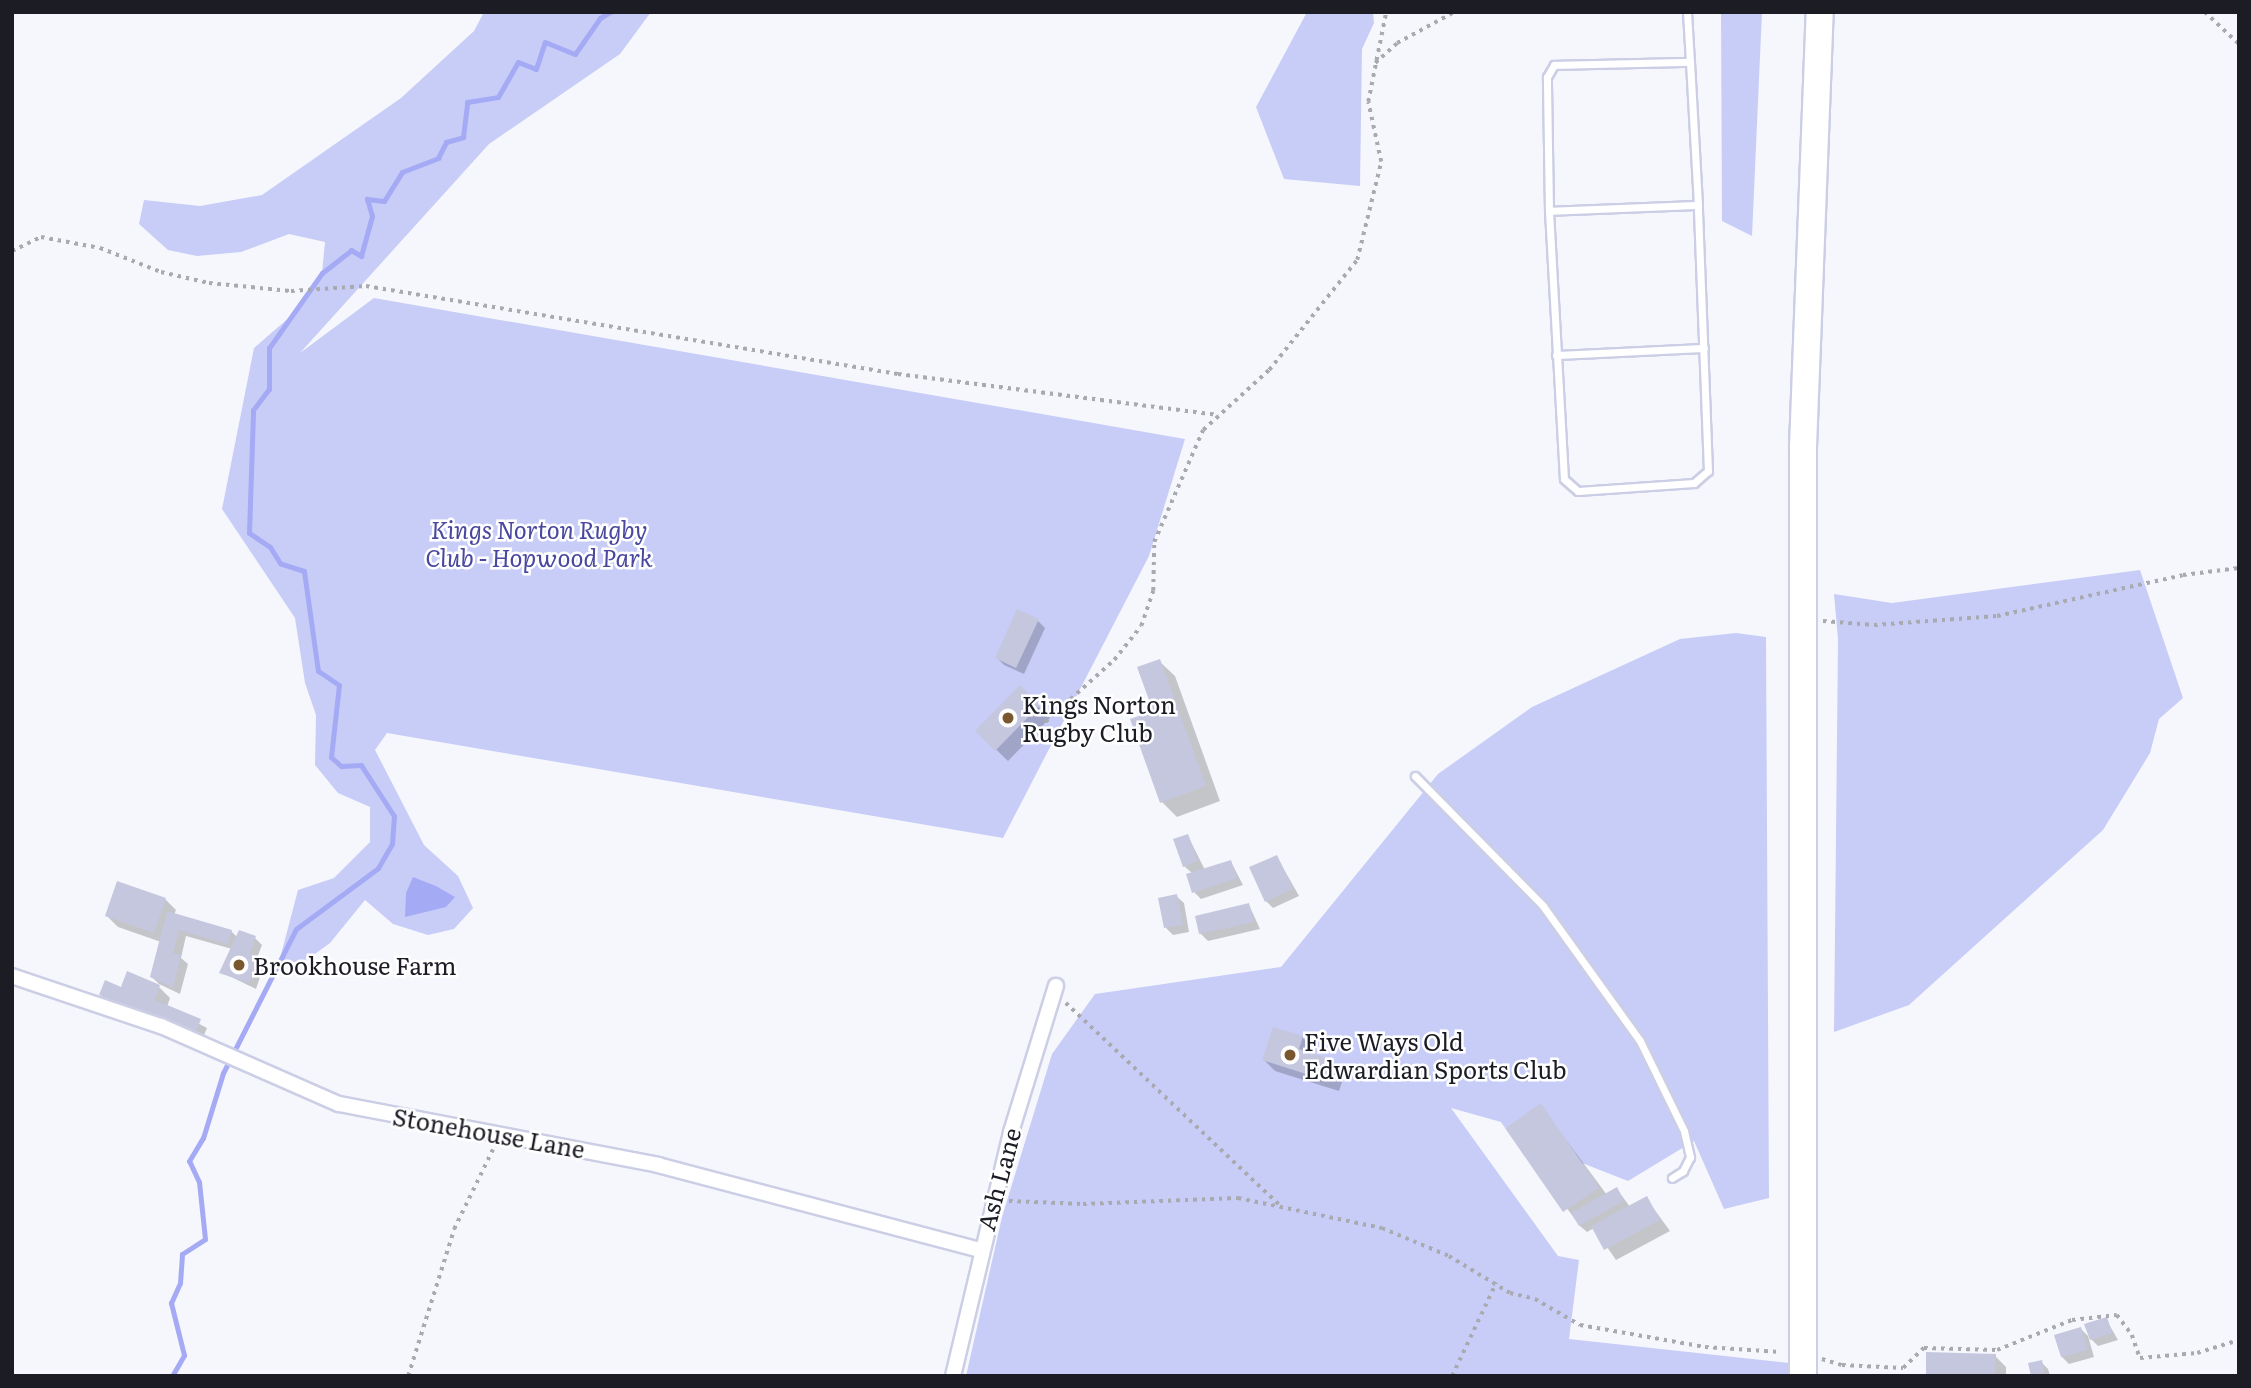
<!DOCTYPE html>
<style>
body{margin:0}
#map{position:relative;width:2251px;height:1388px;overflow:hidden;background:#f6f7fc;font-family:Literata,serif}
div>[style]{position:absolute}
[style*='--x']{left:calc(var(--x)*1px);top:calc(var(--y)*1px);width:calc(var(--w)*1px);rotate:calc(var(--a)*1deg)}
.green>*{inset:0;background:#c8cdf8}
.water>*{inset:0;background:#a4aaf4}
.shadow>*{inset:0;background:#0003}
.stream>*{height:5px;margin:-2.5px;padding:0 2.5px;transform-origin:2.5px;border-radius:2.5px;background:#a4aaf4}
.building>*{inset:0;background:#c4c7de}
.path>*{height:3.5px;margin-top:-1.75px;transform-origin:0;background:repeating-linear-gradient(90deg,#a9aab0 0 3.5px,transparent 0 8.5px)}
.roads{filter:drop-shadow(2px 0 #cbcee5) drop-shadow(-2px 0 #cbcee5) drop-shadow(0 2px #cbcee5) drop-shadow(0 -2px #cbcee5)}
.lane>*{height:7px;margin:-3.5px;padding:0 3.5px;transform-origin:3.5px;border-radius:3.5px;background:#fff}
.street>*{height:14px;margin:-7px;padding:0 7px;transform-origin:7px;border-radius:7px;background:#fff}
.highway>*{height:26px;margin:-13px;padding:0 13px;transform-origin:13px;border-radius:13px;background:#fff}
.dots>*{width:19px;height:19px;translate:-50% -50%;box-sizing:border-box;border:4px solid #fff;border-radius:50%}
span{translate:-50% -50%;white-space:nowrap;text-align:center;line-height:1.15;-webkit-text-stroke:5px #fff;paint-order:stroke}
.park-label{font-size:24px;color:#49479e;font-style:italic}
.poi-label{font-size:24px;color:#1b1c24}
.left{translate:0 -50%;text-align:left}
.street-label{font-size:24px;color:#1b1c24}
.frame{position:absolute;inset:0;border:14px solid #1b1c24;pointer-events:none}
</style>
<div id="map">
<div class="green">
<i style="clip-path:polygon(484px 12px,651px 12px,620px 54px,489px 144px,300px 353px,374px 298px,1185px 439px,1149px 556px,1003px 838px,387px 733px,375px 750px,424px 845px,458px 876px,473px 908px,454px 929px,428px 935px,393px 924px,365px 900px,330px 943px,308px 959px,278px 966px,298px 890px,334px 878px,370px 842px,370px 807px,338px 793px,315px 765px,316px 715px,305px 683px,295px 618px,222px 509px,254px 348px,292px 315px,322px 273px,325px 242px,289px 234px,241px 252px,197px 256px,168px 250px,139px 224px,144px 200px,200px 206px,262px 195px,401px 98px,474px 31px)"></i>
<i style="clip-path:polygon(1307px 12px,1373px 12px,1374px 23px,1362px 49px,1360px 186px,1284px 179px,1256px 107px)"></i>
<i style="clip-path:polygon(1721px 12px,1762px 12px,1752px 236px,1722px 221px)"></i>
<i style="clip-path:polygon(2140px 570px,2183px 698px,2159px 719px,2150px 753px,2103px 830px,1909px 1005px,1834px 1032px,1838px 639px,1834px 594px,1892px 603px)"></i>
<i style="clip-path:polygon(1736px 633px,1766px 637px,1769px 1198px,1724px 1209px,1694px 1141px,1628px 1181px,1582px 1163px,1541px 1104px,1505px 1128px,1501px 1122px,1451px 1108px,1558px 1256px,1579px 1260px,1569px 1339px,1790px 1363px,1789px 1376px,966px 1376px,1002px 1217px,1052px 1054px,1095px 994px,1281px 967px,1438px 774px,1532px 707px,1680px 639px)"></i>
</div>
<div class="water">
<i style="clip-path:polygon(413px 877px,436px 886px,455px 897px,446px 907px,405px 917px,406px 893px)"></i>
</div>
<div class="shadow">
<i style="clip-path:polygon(1038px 621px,1045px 628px,1024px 674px,1004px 665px,997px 658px)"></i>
<i style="clip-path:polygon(1159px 661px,1175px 676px,1220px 801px,1177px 817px,1162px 802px,1155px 712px)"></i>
<i style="clip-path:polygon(1020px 688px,1050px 718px,1008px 761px,977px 731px)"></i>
<i style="clip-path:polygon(1188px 836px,1205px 870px,1231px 862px,1243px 885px,1201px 899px,1194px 892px,1193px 874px,1184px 866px)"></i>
<i style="clip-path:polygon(1277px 857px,1299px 896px,1273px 908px,1266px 901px)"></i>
<i style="clip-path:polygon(1176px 896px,1184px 903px,1189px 932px,1173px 935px,1166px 928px)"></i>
<i style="clip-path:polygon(165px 899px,176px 910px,174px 915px,231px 931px,237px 937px,255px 938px,262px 945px,257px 958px,264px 965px,256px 989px,221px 972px,232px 949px,186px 936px,181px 958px,188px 964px,180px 994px,159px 984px,152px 977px,161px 942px,118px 927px,107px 916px)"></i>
<i style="clip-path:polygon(1249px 905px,1260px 929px,1208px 941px,1200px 933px)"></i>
<i style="clip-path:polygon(159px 987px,170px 998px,167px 1007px,207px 1028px,203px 1038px,165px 1026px,148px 1010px,158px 1025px,112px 1006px,101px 995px)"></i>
<i style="clip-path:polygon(1274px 1029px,1303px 1038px,1314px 1049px,1312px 1055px,1333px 1062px,1345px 1073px,1339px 1091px,1275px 1071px,1264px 1060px)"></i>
<i style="clip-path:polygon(1541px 1106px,1607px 1195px,1617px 1189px,1630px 1207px,1646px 1198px,1670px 1231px,1616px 1260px,1594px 1228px,1587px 1232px,1580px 1226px,1508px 1128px)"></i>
<i style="clip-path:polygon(2106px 1319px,2118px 1340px,2098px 1346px,2091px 1339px)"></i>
<i style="clip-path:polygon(2081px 1329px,2088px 1336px,2094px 1357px,2069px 1364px,2062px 1357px)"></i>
<i style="clip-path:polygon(1995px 1356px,2006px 1367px,2006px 1376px,1927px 1374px)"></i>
<i style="clip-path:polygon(2041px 1362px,2048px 1369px,2050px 1376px,2033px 1376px)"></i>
</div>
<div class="stream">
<i style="--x:172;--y:1376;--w:24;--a:-60"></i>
<i style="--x:184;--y:1355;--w:54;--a:-104"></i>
<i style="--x:171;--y:1303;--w:22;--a:-66"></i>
<i style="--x:180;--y:1283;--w:29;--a:-86"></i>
<i style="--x:182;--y:1254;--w:27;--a:-33"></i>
<i style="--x:205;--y:1239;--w:57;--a:-96"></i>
<i style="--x:199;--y:1182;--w:23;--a:-115"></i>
<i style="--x:189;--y:1161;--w:27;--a:-59"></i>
<i style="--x:203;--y:1138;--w:68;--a:-72.9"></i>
<i style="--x:223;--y:1073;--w:161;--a:-63.1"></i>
<i style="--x:296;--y:929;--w:102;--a:-36.6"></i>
<i style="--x:378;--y:868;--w:28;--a:-60"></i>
<i style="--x:392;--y:844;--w:28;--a:-86"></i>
<i style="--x:394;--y:816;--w:61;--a:-122.9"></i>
<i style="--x:361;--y:765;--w:20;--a:177"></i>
<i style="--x:341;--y:766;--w:13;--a:-138"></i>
<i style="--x:331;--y:757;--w:72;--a:-83.7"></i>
<i style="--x:339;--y:685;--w:25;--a:-146"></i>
<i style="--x:318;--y:671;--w:101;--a:-98"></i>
<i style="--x:304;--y:571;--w:25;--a:-162"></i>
<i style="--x:280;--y:563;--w:19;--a:-122"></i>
<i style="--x:270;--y:547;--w:25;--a:-146"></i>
<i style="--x:249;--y:533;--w:123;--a:-88.1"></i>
<i style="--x:253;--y:410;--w:26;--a:-53"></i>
<i style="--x:269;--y:389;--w:41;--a:-90"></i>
<i style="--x:269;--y:348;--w:92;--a:-54.8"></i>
<i style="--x:322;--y:273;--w:37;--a:-38"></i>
<i style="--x:351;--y:250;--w:12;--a:31"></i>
<i style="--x:361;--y:256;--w:41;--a:-74.6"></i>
<i style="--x:372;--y:216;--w:18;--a:-106"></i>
<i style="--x:367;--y:199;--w:17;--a:7"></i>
<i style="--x:384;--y:201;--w:34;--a:-58"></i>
<i style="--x:402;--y:172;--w:39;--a:-21"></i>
<i style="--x:438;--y:158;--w:18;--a:-63"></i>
<i style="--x:446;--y:142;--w:18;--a:-16"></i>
<i style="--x:463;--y:137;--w:35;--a:-83"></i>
<i style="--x:467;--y:102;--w:31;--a:-9"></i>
<i style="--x:498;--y:97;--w:40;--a:-60.3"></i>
<i style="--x:518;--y:62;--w:19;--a:21"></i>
<i style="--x:536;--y:69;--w:28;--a:-72"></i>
<i style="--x:545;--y:42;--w:32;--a:22"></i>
<i style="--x:575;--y:54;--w:44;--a:-55.2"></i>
<i style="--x:600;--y:18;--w:12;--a:-31"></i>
</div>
<div class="building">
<i style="clip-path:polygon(1017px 609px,1039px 619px,1016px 668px,995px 658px)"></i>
<i style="clip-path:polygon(1160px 659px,1206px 786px,1160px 803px,1130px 719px,1153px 711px,1137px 667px)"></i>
<i style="clip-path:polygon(1020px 685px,1040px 705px,995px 751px,975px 731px)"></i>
<i style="clip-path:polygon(1188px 834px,1198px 861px,1183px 867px,1173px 839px)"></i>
<i style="clip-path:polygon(1277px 855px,1293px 889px,1265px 902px,1249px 867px)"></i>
<i style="clip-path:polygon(1231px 860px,1237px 878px,1192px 893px,1186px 874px)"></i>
<i style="clip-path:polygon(117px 881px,166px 898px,154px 933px,105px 916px)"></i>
<i style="clip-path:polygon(1177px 894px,1183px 925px,1164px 928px,1158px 898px)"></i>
<i style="clip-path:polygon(1249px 903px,1254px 922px,1199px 934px,1195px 916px)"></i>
<i style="clip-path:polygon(167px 911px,232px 930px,228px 944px,179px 930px,173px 953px,181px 955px,173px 988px,150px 977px)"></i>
<i style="clip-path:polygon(239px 930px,256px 936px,250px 954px,258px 956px,249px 983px,219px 973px)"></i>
<i style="clip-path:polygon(127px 971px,160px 985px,155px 1000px,201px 1019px,196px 1032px,99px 995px,105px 980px,121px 987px)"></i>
<i style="clip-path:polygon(1273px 1027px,1303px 1036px,1299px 1049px,1334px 1060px,1328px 1081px,1262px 1060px)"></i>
<i style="clip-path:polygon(1541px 1103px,1599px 1188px,1563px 1212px,1505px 1128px)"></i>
<i style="clip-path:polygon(1617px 1187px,1624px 1201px,1579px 1226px,1571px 1213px)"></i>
<i style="clip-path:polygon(1647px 1196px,1660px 1220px,1604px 1250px,1591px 1226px)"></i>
<i style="clip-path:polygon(2107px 1317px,2112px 1333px,2090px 1340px,2084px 1324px)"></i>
<i style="clip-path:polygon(2081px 1327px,2088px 1350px,2061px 1357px,2054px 1335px)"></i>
<i style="clip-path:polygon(1926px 1352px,1996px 1354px,1995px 1376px,1926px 1374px)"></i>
<i style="clip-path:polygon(2042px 1360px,2045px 1376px,2031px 1376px,2028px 1363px)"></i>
</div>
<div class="path">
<i style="--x:2205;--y:12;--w:47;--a:43.3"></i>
<i style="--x:1375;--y:63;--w:30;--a:-42"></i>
<i style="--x:1397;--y:43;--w:65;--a:-28.5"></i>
<i style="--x:12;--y:251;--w:32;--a:-26"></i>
<i style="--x:41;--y:237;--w:60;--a:10.6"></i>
<i style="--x:100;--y:248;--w:66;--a:21.5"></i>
<i style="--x:161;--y:272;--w:49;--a:12.9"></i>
<i style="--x:209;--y:283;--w:82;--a:5.6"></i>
<i style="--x:291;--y:291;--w:75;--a:-3.8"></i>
<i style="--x:366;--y:286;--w:539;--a:9.39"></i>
<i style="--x:898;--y:374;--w:323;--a:7.3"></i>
<i style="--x:1823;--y:621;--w:51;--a:4.5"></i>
<i style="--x:1874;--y:625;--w:123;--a:-4.2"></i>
<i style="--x:1997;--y:616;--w:190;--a:-12.4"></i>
<i style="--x:2183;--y:575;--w:56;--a:-7.1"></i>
<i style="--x:1045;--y:722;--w:93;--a:-41.9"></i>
<i style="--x:1114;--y:660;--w:43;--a:-51.5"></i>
<i style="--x:1141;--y:626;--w:37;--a:-71"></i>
<i style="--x:1153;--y:591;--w:49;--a:-88.8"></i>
<i style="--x:1154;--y:542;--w:122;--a:-66.4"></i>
<i style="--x:1203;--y:430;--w:89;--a:-42.3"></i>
<i style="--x:1269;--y:370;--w:141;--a:-51.3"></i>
<i style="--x:1357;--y:260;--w:101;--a:-76.2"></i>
<i style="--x:1381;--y:162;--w:61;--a:-102.2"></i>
<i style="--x:1368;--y:102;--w:92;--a:-78.7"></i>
<i style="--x:1066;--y:1003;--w:297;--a:43.4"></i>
<i style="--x:1009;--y:1201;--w:74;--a:2.3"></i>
<i style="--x:1083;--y:1204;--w:155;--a:-2.2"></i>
<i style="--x:1238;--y:1198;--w:147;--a:11.8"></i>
<i style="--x:1382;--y:1228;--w:73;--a:22.7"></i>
<i style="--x:1449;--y:1256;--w:71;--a:31.2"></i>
<i style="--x:1510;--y:1293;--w:26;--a:13"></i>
<i style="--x:1535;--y:1299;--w:52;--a:30"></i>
<i style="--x:1580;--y:1325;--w:127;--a:10"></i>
<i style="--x:1705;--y:1347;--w:76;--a:3.8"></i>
<i style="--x:1822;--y:1359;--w:21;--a:17"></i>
<i style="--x:1842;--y:1365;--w:61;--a:2.8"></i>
<i style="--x:1903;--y:1368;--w:29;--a:-44"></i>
<i style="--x:1924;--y:1348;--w:73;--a:1.6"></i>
<i style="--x:1997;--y:1350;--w:81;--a:-21.8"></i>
<i style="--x:2072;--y:1320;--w:45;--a:-6.3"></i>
<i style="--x:2117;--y:1315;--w:25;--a:53"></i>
<i style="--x:2132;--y:1335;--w:24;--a:71"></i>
<i style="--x:2140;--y:1358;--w:57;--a:-5"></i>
<i style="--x:2197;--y:1353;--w:44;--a:-17.2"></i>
<i style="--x:408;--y:1376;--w:154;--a:-72.6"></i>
<i style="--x:454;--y:1229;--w:89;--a:-64"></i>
<i style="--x:1452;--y:1376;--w:103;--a:-64.7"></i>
</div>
<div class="roads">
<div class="lane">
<i style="--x:1687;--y:12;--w:50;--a:86.6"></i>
<i style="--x:1690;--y:62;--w:143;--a:86.8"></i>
<i style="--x:1698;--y:205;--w:149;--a:177.7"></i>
<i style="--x:1549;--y:211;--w:134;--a:-90.9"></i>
<i style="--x:1547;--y:77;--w:14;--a:-60"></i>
<i style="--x:1554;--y:65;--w:136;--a:-1.3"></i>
<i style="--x:1549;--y:211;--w:268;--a:86.8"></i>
<i style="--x:1564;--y:479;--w:18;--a:41"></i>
<i style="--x:1578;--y:491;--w:116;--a:-3.9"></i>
<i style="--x:1694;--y:483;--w:18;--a:-41"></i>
<i style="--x:1708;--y:471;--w:266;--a:-92.2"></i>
<i style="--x:1556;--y:355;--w:148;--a:-2.7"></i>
<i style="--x:1415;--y:776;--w:182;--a:45.4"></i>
<i style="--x:1543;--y:906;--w:166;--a:54.3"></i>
<i style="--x:1640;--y:1041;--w:100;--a:63.9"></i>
<i style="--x:1684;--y:1131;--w:27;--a:77"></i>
<i style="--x:1690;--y:1157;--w:16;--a:117"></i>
<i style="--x:1683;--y:1171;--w:13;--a:148"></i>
</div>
<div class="street">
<i style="--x:12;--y:976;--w:157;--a:18.6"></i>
<i style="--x:161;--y:1026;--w:194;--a:23.7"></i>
<i style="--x:339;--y:1104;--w:325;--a:10.8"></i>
<i style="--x:658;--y:1165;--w:332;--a:14.8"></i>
<i style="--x:953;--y:1376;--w:251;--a:-76.6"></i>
<i style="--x:1011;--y:1132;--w:153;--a:-72.9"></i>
</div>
<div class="highway">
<i style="--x:1803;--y:1376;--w:929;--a:-90"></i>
<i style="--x:1803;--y:447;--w:435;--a:-87.8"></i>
</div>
</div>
<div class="dots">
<i style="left:1008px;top:718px;background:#7a582f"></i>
<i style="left:239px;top:965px;background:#7a582f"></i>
<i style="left:1290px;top:1055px;background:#7a582f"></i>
</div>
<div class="park-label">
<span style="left:539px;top:543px">Kings Norton Rugby<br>Club - Hopwood Park</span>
</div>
<div class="poi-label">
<span class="left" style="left:1022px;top:718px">Kings Norton<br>Rugby Club</span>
<span class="left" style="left:253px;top:965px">Brookhouse Farm</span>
<span class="left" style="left:1304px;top:1055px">Five Ways Old<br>Edwardian Sports Club</span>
</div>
<div class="street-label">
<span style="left:489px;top:1132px;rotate:10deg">Stonehouse Lane</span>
<span style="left:998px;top:1179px;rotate:-75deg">Ash Lane</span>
</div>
<div class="frame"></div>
</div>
